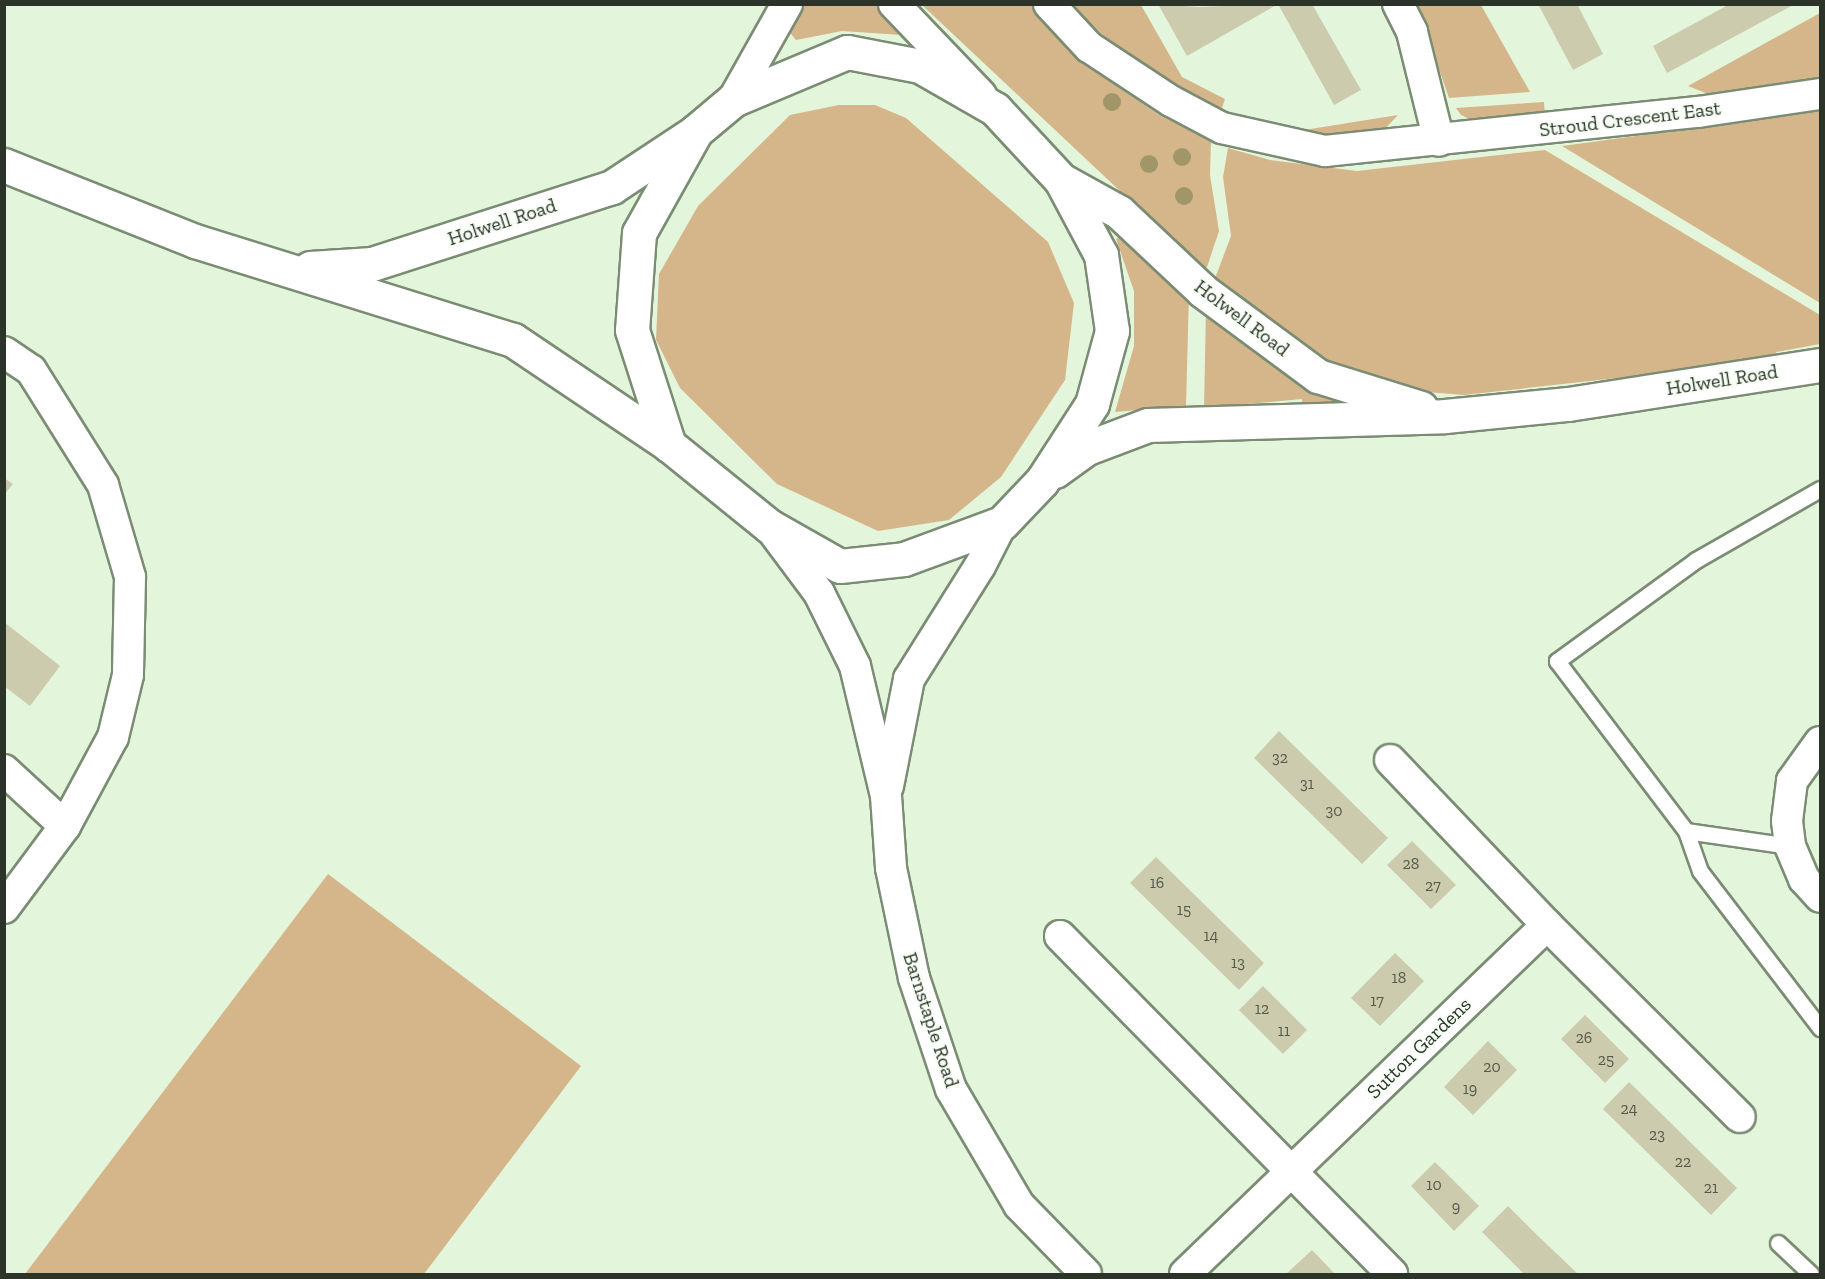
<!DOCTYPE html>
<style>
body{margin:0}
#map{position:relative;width:1825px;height:1279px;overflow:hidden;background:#e3f5db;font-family:"Zilla Slab",serif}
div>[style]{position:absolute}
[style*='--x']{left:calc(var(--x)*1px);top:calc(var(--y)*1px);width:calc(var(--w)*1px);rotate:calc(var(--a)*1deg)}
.green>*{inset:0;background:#d5b68a}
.building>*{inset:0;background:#cccbae}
.roads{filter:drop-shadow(2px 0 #7b8c74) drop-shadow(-2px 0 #7b8c74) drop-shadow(0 2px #7b8c74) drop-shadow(0 -2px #7b8c74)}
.service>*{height:15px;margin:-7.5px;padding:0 7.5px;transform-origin:7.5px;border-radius:7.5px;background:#fff}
.minor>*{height:30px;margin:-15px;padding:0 15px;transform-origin:15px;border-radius:15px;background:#fff}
.tertiary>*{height:33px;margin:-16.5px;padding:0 16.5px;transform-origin:16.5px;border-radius:16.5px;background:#fff}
.trees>*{width:18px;height:18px;margin:-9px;border-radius:50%;background:#a0966a}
span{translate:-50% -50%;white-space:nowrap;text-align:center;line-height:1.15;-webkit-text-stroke:4.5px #f7fef4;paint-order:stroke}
.number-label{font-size:16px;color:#54594a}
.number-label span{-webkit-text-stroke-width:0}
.street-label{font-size:20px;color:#2c3329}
.frame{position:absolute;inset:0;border:6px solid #2c3329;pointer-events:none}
</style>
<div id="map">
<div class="green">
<i style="clip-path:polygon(875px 4px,902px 30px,902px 35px,842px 31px,796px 40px,786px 28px,801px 5px)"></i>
<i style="clip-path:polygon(922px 5px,1031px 5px,1069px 46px,1112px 83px,1161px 116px,1211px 140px,1210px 175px,1219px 231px,1207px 267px,1203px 269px)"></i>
<i style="clip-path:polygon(1071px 5px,1141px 5px,1182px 77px,1225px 99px,1222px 108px,1188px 97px,1123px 54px)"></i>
<i style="clip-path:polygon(1417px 5px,1481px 5px,1530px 92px,1449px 98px)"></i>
<i style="clip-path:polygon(1820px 13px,1820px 84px,1716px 97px,1688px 86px)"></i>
<i style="clip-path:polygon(1544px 102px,1545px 117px,1478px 123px,1461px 115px,1456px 108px)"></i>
<i style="clip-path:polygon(839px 105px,875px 105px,906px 118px,1048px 242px,1074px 303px,1065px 380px,1001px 477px,949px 520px,878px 531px,777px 484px,680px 388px,656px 340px,659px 274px,698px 206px,790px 115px)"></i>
<i style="clip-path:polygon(1820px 111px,1820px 303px,1562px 146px)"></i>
<i style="clip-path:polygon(1398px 115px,1381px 133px,1327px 136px,1298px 131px)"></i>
<i style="clip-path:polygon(1228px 148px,1270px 160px,1357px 171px,1545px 150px,1820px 315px,1820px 344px,1776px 352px,1774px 357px,1672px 372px,1464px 395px,1414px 391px,1322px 363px,1214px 281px,1231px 236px,1223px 177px)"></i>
<i style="clip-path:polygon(1125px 234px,1189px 293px,1186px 406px,1115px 412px,1134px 346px,1134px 291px,1116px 239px)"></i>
<i style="clip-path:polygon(1206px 309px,1282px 370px,1350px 401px,1351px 405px,1302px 412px,1302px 399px,1204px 408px)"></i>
<i style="clip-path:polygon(328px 874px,581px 1066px,424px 1274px,25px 1274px)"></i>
</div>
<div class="building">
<i style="clip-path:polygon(1158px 4px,1198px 7px,1278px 4px,1187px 56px)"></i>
<i style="clip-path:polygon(1278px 4px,1312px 4px,1361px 90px,1334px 105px)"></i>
<i style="clip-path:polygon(1538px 4px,1577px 4px,1603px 54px,1573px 70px)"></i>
<i style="clip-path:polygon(1730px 4px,1795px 4px,1667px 73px,1653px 46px)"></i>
<i style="clip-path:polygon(4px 478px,13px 484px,4px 495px)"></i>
<i style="clip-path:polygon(4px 622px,60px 666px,30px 706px,4px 686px)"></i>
<i style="clip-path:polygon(1279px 731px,1388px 838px,1362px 864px,1254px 758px)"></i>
<i style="clip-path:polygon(1412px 841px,1456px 885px,1431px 909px,1387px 865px)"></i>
<i style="clip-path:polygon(1156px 857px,1264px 963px,1239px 990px,1130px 883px)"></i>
<i style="clip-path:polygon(1395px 953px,1424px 981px,1380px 1026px,1351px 998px)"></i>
<i style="clip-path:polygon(1263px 986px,1307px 1030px,1283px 1054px,1239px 1010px)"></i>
<i style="clip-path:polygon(1585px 1015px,1629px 1059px,1605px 1083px,1561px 1039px)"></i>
<i style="clip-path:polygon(1488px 1041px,1517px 1070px,1473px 1115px,1444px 1087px)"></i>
<i style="clip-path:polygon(1629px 1082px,1737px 1188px,1711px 1215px,1603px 1109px)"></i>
<i style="clip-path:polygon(1435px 1162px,1479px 1206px,1454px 1231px,1411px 1186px)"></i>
<i style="clip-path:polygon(1508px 1206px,1535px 1233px,1578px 1274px,1524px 1274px,1482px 1232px)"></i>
<i style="clip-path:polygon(1312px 1250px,1335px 1274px,1286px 1274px)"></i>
</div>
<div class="roads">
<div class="service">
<i style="--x:1820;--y:489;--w:143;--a:150.2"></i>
<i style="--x:1696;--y:560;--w:172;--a:144"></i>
<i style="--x:1557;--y:661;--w:213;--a:52.8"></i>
<i style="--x:1686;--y:831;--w:42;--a:70.7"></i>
<i style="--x:1700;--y:871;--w:198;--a:52.6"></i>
<i style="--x:1686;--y:831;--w:105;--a:8.2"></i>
<i style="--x:1778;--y:1243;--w:45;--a:43.2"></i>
</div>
<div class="minor">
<i style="--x:894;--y:4;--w:126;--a:46.3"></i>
<i style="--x:1049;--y:4;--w:59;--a:47.1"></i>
<i style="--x:1089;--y:47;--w:98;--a:33.4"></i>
<i style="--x:1171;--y:101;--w:58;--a:27.9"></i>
<i style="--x:1222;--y:128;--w:106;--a:12.6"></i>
<i style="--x:1325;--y:151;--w:375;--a:-6"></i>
<i style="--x:1698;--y:112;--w:123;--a:-8.4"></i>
<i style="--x:1398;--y:4;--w:31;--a:63"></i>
<i style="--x:1412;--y:32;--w:112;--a:76.1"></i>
<i style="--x:733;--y:100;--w:110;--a:-60.6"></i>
<i style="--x:4;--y:352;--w:32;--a:34"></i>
<i style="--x:31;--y:370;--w:136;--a:57.9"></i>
<i style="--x:103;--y:485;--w:96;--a:73.6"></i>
<i style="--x:130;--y:577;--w:98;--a:91.2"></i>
<i style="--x:128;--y:675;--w:64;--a:103.6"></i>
<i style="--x:113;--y:737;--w:101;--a:118.3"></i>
<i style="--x:65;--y:826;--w:102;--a:126.6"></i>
<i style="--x:769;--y:526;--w:84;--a:53.3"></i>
<i style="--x:819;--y:593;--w:81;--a:63.7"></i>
<i style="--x:855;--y:666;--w:134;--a:76.6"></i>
<i style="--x:886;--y:796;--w:72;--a:86"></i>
<i style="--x:891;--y:868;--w:112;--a:78.2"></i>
<i style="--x:914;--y:978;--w:117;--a:71.6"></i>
<i style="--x:951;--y:1089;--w:134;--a:59.6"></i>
<i style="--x:1019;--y:1205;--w:96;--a:45.8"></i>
<i style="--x:1820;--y:742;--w:48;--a:125.7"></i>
<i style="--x:1792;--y:781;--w:40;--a:97.1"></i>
<i style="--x:1787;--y:821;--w:25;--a:83"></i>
<i style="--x:1790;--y:846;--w:36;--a:67"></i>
<i style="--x:1804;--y:879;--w:24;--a:48"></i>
<i style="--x:1390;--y:760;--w:228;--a:46.4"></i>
<i style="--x:1547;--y:925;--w:272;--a:44.9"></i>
<i style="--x:4;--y:770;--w:83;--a:42.6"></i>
<i style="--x:888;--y:786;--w:109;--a:-78.9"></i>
<i style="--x:909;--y:679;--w:133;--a:-57.9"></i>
<i style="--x:980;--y:566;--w:48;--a:-62.9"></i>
<i style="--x:1060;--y:936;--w:474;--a:45.5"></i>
<i style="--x:1185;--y:1274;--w:503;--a:-43.95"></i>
</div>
<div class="tertiary">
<i style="--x:4;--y:165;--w:206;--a:21.7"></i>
<i style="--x:195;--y:241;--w:333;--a:17.3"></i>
<i style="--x:513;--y:340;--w:188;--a:33.9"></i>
<i style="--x:669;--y:445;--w:129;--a:39"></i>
<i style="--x:769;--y:526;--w:81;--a:29.4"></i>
<i style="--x:840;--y:566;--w:64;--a:-6.2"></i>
<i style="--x:904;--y:559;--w:104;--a:-20.2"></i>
<i style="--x:1002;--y:523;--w:58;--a:-46.4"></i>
<i style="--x:1042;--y:481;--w:92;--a:-57"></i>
<i style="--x:1092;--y:404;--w:76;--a:-74.7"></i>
<i style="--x:1112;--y:331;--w:77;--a:-98.2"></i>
<i style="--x:1101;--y:255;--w:85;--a:-118.1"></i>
<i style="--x:1061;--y:180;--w:97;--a:-132.9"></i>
<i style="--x:995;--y:109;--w:86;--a:-150.2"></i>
<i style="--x:920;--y:66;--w:74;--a:-169.1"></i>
<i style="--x:847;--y:52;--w:124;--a:157.2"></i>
<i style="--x:733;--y:100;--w:48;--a:140"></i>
<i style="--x:696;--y:131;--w:117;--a:119.2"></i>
<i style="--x:639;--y:233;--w:97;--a:94.1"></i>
<i style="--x:632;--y:330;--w:121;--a:72.2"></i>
<i style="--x:1061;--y:180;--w:66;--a:28.9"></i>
<i style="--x:1119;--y:212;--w:115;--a:43.2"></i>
<i style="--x:1203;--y:291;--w:143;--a:36.5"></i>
<i style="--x:1318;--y:376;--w:108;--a:17.3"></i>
<i style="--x:310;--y:268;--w:62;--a:-3.7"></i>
<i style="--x:372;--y:264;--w:252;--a:-17.8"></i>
<i style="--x:612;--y:187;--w:96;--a:-33.5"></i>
<i style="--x:1055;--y:471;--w:39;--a:-36"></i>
<i style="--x:1087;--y:448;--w:65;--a:-20.7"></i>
<i style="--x:1148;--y:425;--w:297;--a:-1.7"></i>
<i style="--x:1445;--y:416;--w:124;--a:-5.6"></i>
<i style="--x:1568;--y:404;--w:255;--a:-8.8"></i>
</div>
</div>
<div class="trees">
<i style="left:1112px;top:102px"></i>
<i style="left:1182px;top:157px"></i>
<i style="left:1149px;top:164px"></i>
<i style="left:1184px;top:196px"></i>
</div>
<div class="number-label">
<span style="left:1280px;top:758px">32</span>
<span style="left:1307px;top:784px">31</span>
<span style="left:1334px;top:811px">30</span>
<span style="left:1411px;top:864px">28</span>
<span style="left:1157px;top:883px">16</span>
<span style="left:1433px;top:886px">27</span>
<span style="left:1184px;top:910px">15</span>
<span style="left:1211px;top:936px">14</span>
<span style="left:1238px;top:963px">13</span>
<span style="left:1399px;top:978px">18</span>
<span style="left:1377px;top:1001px">17</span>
<span style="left:1262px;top:1009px">12</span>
<span style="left:1284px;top:1031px">11</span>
<span style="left:1584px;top:1038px">26</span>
<span style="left:1606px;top:1060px">25</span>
<span style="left:1492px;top:1067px">20</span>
<span style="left:1470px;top:1089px">19</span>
<span style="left:1629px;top:1109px">24</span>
<span style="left:1657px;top:1135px">23</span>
<span style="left:1683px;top:1162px">22</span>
<span style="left:1434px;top:1185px">10</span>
<span style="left:1711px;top:1188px">21</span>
<span style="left:1456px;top:1207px">9</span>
</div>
<div class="street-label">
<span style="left:1630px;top:119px;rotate:-7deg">Stroud Crescent East</span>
<span style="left:502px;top:222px;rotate:-18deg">Holwell Road</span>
<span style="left:1242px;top:318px;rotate:37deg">Holwell Road</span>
<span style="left:1722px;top:380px;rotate:-9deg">Holwell Road</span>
<span style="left:931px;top:1020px;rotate:72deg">Barnstaple Road</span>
<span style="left:1419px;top:1048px;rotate:-44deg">Sutton Gardens</span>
</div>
<div class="frame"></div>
</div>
